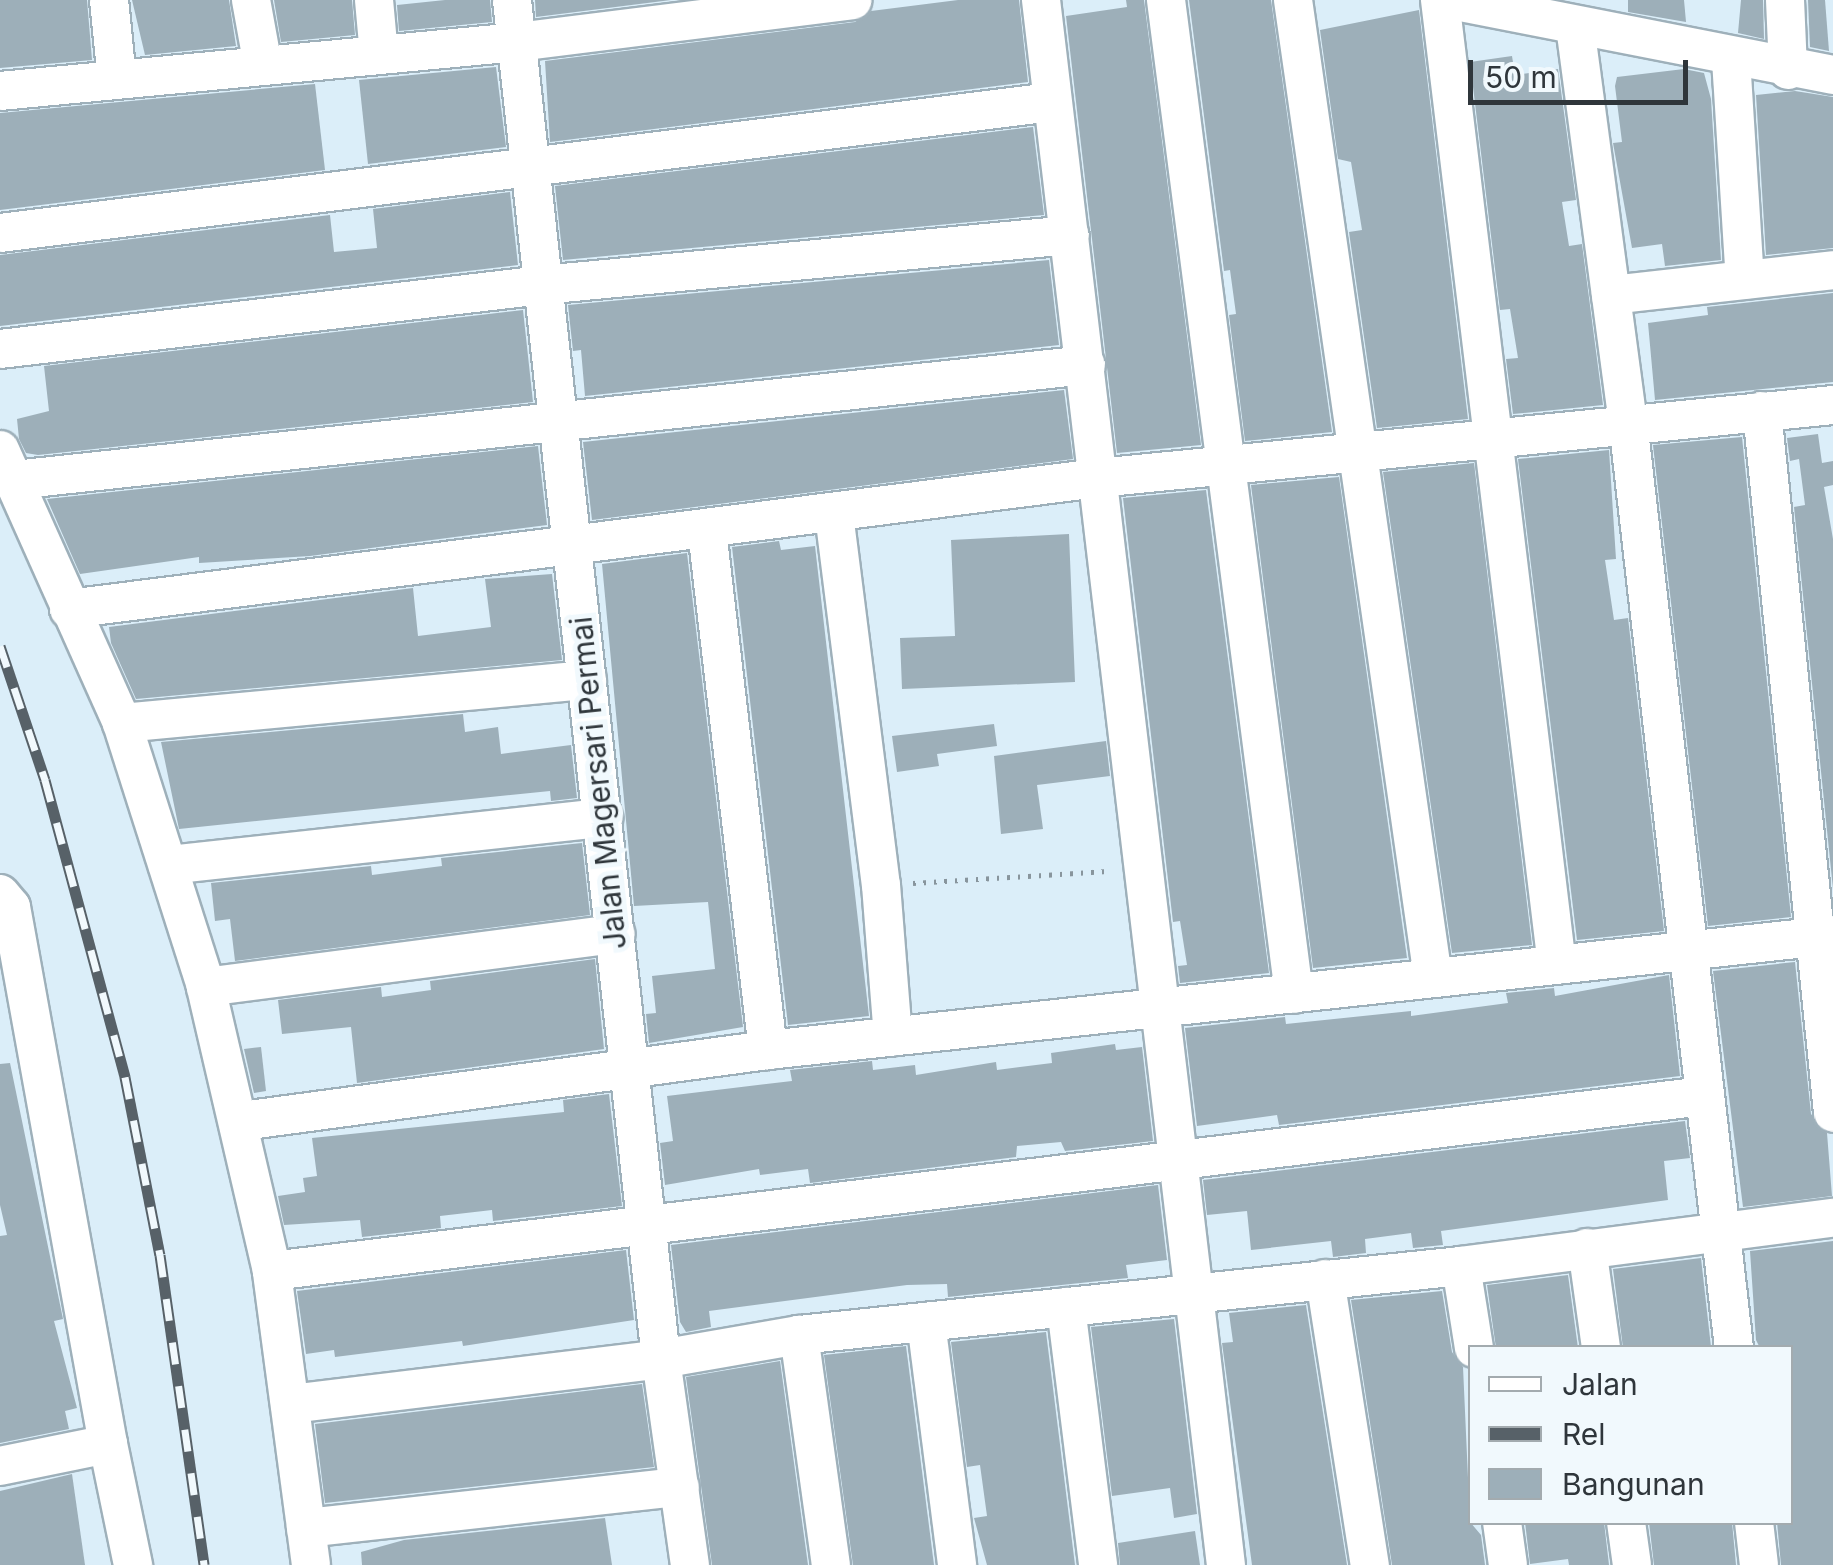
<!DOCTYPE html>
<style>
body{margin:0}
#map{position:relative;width:1833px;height:1565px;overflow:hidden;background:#dbeef9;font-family:Inter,sans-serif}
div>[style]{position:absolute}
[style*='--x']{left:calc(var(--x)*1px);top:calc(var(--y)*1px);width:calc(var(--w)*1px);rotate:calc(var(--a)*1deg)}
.building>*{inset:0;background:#9dafb9}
.path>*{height:5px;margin-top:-2.5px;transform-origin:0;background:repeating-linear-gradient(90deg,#88959d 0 2.5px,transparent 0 10.5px)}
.roads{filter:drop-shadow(2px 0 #9eb0ba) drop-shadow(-2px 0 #9eb0ba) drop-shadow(0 2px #9eb0ba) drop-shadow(0 -2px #9eb0ba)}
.minor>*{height:38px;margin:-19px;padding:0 19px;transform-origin:19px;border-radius:19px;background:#fff}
.rail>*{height:11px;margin-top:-5.5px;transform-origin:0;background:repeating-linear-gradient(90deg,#f1f9fd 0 22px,#576168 0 44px);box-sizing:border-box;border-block:2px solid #576168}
span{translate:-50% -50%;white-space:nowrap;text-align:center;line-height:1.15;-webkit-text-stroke:10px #f1f9fd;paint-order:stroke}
.street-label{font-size:30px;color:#2f363b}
.legend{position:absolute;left:1468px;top:1345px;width:325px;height:180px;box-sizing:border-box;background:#f1f9fd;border:2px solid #a3abaf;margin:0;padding:12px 18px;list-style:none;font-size:30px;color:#2f363b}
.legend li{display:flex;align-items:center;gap:20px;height:50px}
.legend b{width:50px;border:2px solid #a3abaf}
.scale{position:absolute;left:1468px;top:60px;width:220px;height:45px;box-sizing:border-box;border:5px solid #2f363b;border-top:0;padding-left:12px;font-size:30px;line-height:35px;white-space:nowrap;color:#2f363b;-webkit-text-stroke:8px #f1f9fd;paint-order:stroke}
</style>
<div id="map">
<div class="building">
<i style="clip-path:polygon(0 0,87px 0,92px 60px,0 68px)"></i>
<i style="clip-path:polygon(132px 0,229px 0,236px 46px,145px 55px)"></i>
<i style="clip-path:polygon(274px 0,352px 0,355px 35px,281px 42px)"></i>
<i style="clip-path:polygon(445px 0,490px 0,492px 22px,399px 31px,397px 5px)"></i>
<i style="clip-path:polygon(535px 0,671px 0,536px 17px)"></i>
<i style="clip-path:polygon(958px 0,1019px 0,1028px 82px,550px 142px,545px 61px,855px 22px,871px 11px)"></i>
<i style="clip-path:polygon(1126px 0,1144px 0,1201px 445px,1117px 453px,1066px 16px,1127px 7px)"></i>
<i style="clip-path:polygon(1189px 0,1271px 0,1332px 432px,1245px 441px,1229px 315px,1236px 314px,1230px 270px,1224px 271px)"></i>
<i style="clip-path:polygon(1628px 0,1684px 0,1686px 22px,1628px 12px)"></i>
<i style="clip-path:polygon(1741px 0,1763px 0,1764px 39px,1738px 33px)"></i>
<i style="clip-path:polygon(1808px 0,1825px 0,1829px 51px,1810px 47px)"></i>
<i style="clip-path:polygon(1419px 10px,1468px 419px,1377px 428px,1349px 232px,1362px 230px,1351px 162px,1338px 159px,1320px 30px)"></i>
<i style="clip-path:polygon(1512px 56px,1515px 75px,1558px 69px,1576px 200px,1562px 202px,1569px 246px,1582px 244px,1603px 405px,1513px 414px,1506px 359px,1518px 358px,1510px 309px,1500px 310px,1470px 62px)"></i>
<i style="clip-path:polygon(496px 67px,506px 147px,368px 164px,359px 80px)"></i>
<i style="clip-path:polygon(1684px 69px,1704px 73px,1711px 99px,1721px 260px,1665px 266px,1662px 244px,1632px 248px,1613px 143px,1622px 142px,1615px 86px,1617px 77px)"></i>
<i style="clip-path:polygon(315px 84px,325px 170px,0 210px,0 113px)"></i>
<i style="clip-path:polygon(1795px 91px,1833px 97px,1833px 248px,1766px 255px,1756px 95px)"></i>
<i style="clip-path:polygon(1033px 127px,1044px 215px,563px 260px,555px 186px)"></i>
<i style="clip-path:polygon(510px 192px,518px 265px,0 326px,0 255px,330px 215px,334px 252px,377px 248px,373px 209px)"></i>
<i style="clip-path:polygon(1049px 260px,1059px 345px,585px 396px,581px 350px,573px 351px,568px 305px)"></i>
<i style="clip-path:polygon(1833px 293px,1833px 382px,1655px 400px,1648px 323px,1708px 315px,1707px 307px)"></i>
<i style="clip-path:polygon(523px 310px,533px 402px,38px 455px,26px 453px,19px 439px,17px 419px,49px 411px,44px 366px)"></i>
<i style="clip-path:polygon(1064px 390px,1073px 459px,592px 520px,583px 442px)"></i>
<i style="clip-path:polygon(1818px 434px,1822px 463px,1833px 461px,1833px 485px,1824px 487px,1833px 539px,1833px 889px,1794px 507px,1805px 505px,1799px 459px,1790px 461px,1787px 438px)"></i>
<i style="clip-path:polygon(1742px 437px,1791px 917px,1708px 926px,1653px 445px)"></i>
<i style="clip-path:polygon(538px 446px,547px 525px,310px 556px,199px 563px,199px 557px,80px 574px,47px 499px)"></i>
<i style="clip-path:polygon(1609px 450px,1616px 559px,1605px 560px,1614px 620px,1628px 618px,1664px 931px,1577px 940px,1518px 459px)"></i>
<i style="clip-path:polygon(1474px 463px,1532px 945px,1452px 953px,1383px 472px)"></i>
<i style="clip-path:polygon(1339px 477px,1407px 958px,1313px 968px,1251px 485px)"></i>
<i style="clip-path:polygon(1206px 490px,1269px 973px,1180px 983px,1178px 966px,1187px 965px,1180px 921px,1173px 922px,1123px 498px)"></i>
<i style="clip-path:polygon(1069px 534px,1075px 682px,902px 689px,900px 638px,955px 636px,951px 540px)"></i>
<i style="clip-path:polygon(779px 541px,781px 550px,815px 546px,869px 1016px,788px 1025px,732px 547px)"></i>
<i style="clip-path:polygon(687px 553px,743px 1027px,649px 1043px,646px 1014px,656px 1013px,652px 976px,715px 969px,708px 902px,634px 906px,602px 564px)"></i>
<i style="clip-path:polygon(552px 574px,562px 660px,136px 699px,111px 643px,109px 627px,413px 588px,418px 636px,491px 627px,485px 579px)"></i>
<i style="clip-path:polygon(463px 714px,465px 732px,498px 727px,501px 754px,571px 745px,577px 798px,551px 801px,550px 791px,179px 829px,161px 742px)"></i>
<i style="clip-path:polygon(994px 724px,997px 746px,937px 754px,939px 766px,897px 772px,892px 736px)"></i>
<i style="clip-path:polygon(1106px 741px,1110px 776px,1037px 785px,1043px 829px,1001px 834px,994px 756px)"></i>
<i style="clip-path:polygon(582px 843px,590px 915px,235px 961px,230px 919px,215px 921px,211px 883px,371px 866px,372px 875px,442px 866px,441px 858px)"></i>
<i style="clip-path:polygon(595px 959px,604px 1049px,357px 1083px,351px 1027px,282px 1034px,278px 1000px,381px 987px,382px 997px,431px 990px,430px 981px)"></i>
<i style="clip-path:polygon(1795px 962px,1811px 1114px,1827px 1133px,1832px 1196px,1743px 1207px,1713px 971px)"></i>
<i style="clip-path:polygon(1669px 975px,1680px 1076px,1279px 1125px,1277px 1115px,1197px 1126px,1185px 1028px,1285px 1017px,1286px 1024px,1411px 1011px,1411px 1016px,1508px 1003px,1506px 993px,1554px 988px,1555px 996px)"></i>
<i style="clip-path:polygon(1115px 1044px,1116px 1050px,1142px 1047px,1153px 1141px,1065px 1151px,1061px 1142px,1017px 1146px,1016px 1157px,810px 1183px,808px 1169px,760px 1175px,759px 1169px,665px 1185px,660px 1143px,673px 1141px,667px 1096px,792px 1081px,790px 1070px,872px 1061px,873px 1070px,915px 1065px,916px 1075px,996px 1062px,997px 1070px,1052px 1063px,1051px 1053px)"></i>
<i style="clip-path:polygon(261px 1047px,266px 1091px,254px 1093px,244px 1049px)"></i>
<i style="clip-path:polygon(10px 1063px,63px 1319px,54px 1321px,77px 1408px,65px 1411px,69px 1429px,0 1443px,0 1236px,7px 1235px,0 1205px,0 1064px)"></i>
<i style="clip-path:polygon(609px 1094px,622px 1206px,493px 1221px,492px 1210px,440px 1216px,441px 1228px,362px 1237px,360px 1220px,284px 1225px,278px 1196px,305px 1192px,303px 1178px,317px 1176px,312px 1138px,564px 1112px,563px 1100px)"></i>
<i style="clip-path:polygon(1685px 1121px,1690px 1158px,1664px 1161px,1668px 1200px,1441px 1231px,1443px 1245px,1413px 1248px,1411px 1233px,1365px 1239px,1366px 1253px,1333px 1257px,1331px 1241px,1251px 1250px,1247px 1211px,1207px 1215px,1203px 1180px)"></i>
<i style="clip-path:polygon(1158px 1185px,1167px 1260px,1126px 1265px,1128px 1278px,948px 1297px,947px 1284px,907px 1285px,709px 1311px,711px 1327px,686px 1332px,680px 1322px,671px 1245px)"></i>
<i style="clip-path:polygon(1833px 1241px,1833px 1565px,1781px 1565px,1777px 1522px,1790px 1522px,1790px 1348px,1760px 1348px,1756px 1340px,1750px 1251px)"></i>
<i style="clip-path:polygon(626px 1250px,634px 1320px,463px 1346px,462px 1341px,335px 1357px,334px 1350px,306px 1354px,297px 1291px)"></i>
<i style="clip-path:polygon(1701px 1258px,1711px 1347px,1623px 1348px,1613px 1269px)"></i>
<i style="clip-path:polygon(1568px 1275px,1578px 1348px,1496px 1348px,1487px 1285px)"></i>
<i style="clip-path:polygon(1442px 1291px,1452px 1352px,1463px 1367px,1470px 1522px,1481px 1535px,1485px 1565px,1392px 1565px,1351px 1300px)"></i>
<i style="clip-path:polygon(1306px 1305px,1347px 1565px,1252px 1565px,1222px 1343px,1233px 1342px,1229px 1313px)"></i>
<i style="clip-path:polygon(1174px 1319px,1197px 1514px,1174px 1518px,1170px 1488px,1112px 1496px,1091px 1327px)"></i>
<i style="clip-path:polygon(1046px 1332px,1075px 1565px,987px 1565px,974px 1518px,987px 1516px,980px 1465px,967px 1467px,951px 1342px)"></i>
<i style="clip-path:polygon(906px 1346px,934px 1565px,853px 1565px,824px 1355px)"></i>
<i style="clip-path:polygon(780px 1361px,808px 1565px,712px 1565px,686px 1377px)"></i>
<i style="clip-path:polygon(642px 1384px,654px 1467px,325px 1503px,315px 1424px)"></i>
<i style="clip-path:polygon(72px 1474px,85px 1565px,0 1565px,0 1491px)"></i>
<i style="clip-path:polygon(605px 1518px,612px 1565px,362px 1565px,361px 1552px,404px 1540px)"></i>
<i style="clip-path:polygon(1525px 1522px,1604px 1522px,1609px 1565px,1569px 1565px,1568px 1559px,1530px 1564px)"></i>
<i style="clip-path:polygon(1649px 1522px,1732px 1522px,1736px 1565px,1654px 1565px)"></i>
<i style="clip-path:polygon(1195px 1531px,1200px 1565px,1120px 1565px,1118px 1543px)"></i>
</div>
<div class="path">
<i style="--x:913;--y:883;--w:199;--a:-3.5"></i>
</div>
<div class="roads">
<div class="minor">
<i style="--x:109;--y:0;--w:80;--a:84.3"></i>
<i style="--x:251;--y:0;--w:67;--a:79.7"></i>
<i style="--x:374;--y:0;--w:55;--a:84.8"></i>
<i style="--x:512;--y:0;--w:1367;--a:83.74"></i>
<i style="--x:661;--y:1359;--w:208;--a:82"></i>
<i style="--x:1041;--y:0;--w:1576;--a:83.26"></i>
<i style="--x:1166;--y:0;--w:1002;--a:82.66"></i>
<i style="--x:1293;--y:0;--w:988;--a:81.85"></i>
<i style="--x:1440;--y:0;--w:972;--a:83.09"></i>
<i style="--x:1451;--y:0;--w:389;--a:11.1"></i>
<i style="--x:1785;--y:0;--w:70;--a:87.5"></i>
<i style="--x:1575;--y:26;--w:400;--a:82.4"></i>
<i style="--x:1628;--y:422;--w:932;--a:83.47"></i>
<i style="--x:1731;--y:59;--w:221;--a:86.4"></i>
<i style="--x:0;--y:91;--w:519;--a:-5.41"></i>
<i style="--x:517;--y:42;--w:338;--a:-7.1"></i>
<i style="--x:0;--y:233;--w:1059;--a:-7.1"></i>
<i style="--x:1611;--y:295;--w:223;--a:-6.4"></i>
<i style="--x:0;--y:349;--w:546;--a:-6.73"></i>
<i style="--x:542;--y:285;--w:530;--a:-5.41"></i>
<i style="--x:1762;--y:411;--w:705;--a:84.22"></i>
<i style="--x:0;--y:450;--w:299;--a:65.9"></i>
<i style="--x:122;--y:723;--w:277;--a:72.3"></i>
<i style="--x:14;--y:480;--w:1078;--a:-6.12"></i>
<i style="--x:834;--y:514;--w:374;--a:82.8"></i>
<i style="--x:881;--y:885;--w:152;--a:85.5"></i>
<i style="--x:707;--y:531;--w:523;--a:83.3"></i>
<i style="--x:69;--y:609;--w:1037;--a:-7.26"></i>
<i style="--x:1098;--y:478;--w:739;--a:-5.67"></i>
<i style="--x:122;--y:723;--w:467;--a:-5.3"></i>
<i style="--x:168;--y:865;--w:438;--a:-6.2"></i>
<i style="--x:0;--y:894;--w:17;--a:50"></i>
<i style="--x:11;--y:907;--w:546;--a:79.76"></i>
<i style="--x:108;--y:1444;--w:110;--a:168.5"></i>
<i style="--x:242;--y:1121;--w:531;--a:-7.69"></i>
<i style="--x:768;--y:1050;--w:1071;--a:-6.16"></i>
<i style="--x:1587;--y:1248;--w:101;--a:82"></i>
<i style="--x:1461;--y:1266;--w:83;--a:81"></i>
<i style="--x:272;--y:1271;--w:1443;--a:-6.97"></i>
<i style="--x:1325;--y:1279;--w:290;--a:81.1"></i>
<i style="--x:1066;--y:1307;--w:260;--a:82.9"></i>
<i style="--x:926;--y:1322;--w:245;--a:82.7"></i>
<i style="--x:799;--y:1335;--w:232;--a:82.1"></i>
<i style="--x:290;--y:1404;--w:374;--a:-6.9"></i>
<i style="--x:661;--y:1359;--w:140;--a:-9.9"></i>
<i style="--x:799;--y:1335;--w:666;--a:-5.95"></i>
<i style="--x:1461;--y:1266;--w:375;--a:-7.4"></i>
<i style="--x:108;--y:1444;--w:124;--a:78.3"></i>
<i style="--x:1502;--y:1522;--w:43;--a:82.1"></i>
<i style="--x:1626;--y:1522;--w:43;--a:82.1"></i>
<i style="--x:1754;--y:1522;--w:43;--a:83.4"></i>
<i style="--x:306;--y:1528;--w:376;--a:-6.3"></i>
<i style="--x:311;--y:1565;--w:297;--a:-97.6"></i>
<i style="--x:272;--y:1271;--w:292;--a:-103.1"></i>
<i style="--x:206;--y:987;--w:413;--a:-7.4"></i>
</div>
</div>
<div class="rail">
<i style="--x:0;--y:646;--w:141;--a:71.4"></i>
<i style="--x:45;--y:780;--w:308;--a:74.9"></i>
<i style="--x:125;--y:1077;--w:181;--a:78.9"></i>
<i style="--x:160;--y:1255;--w:313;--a:81.9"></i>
</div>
<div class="street-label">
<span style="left:598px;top:783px;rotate:-96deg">Jalan Magersari Permai</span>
</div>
<ul class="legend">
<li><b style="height:12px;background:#fff"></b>Jalan</li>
<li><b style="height:12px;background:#576168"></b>Rel</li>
<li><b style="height:28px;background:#9dafb9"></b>Bangunan</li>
</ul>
<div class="scale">50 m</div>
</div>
